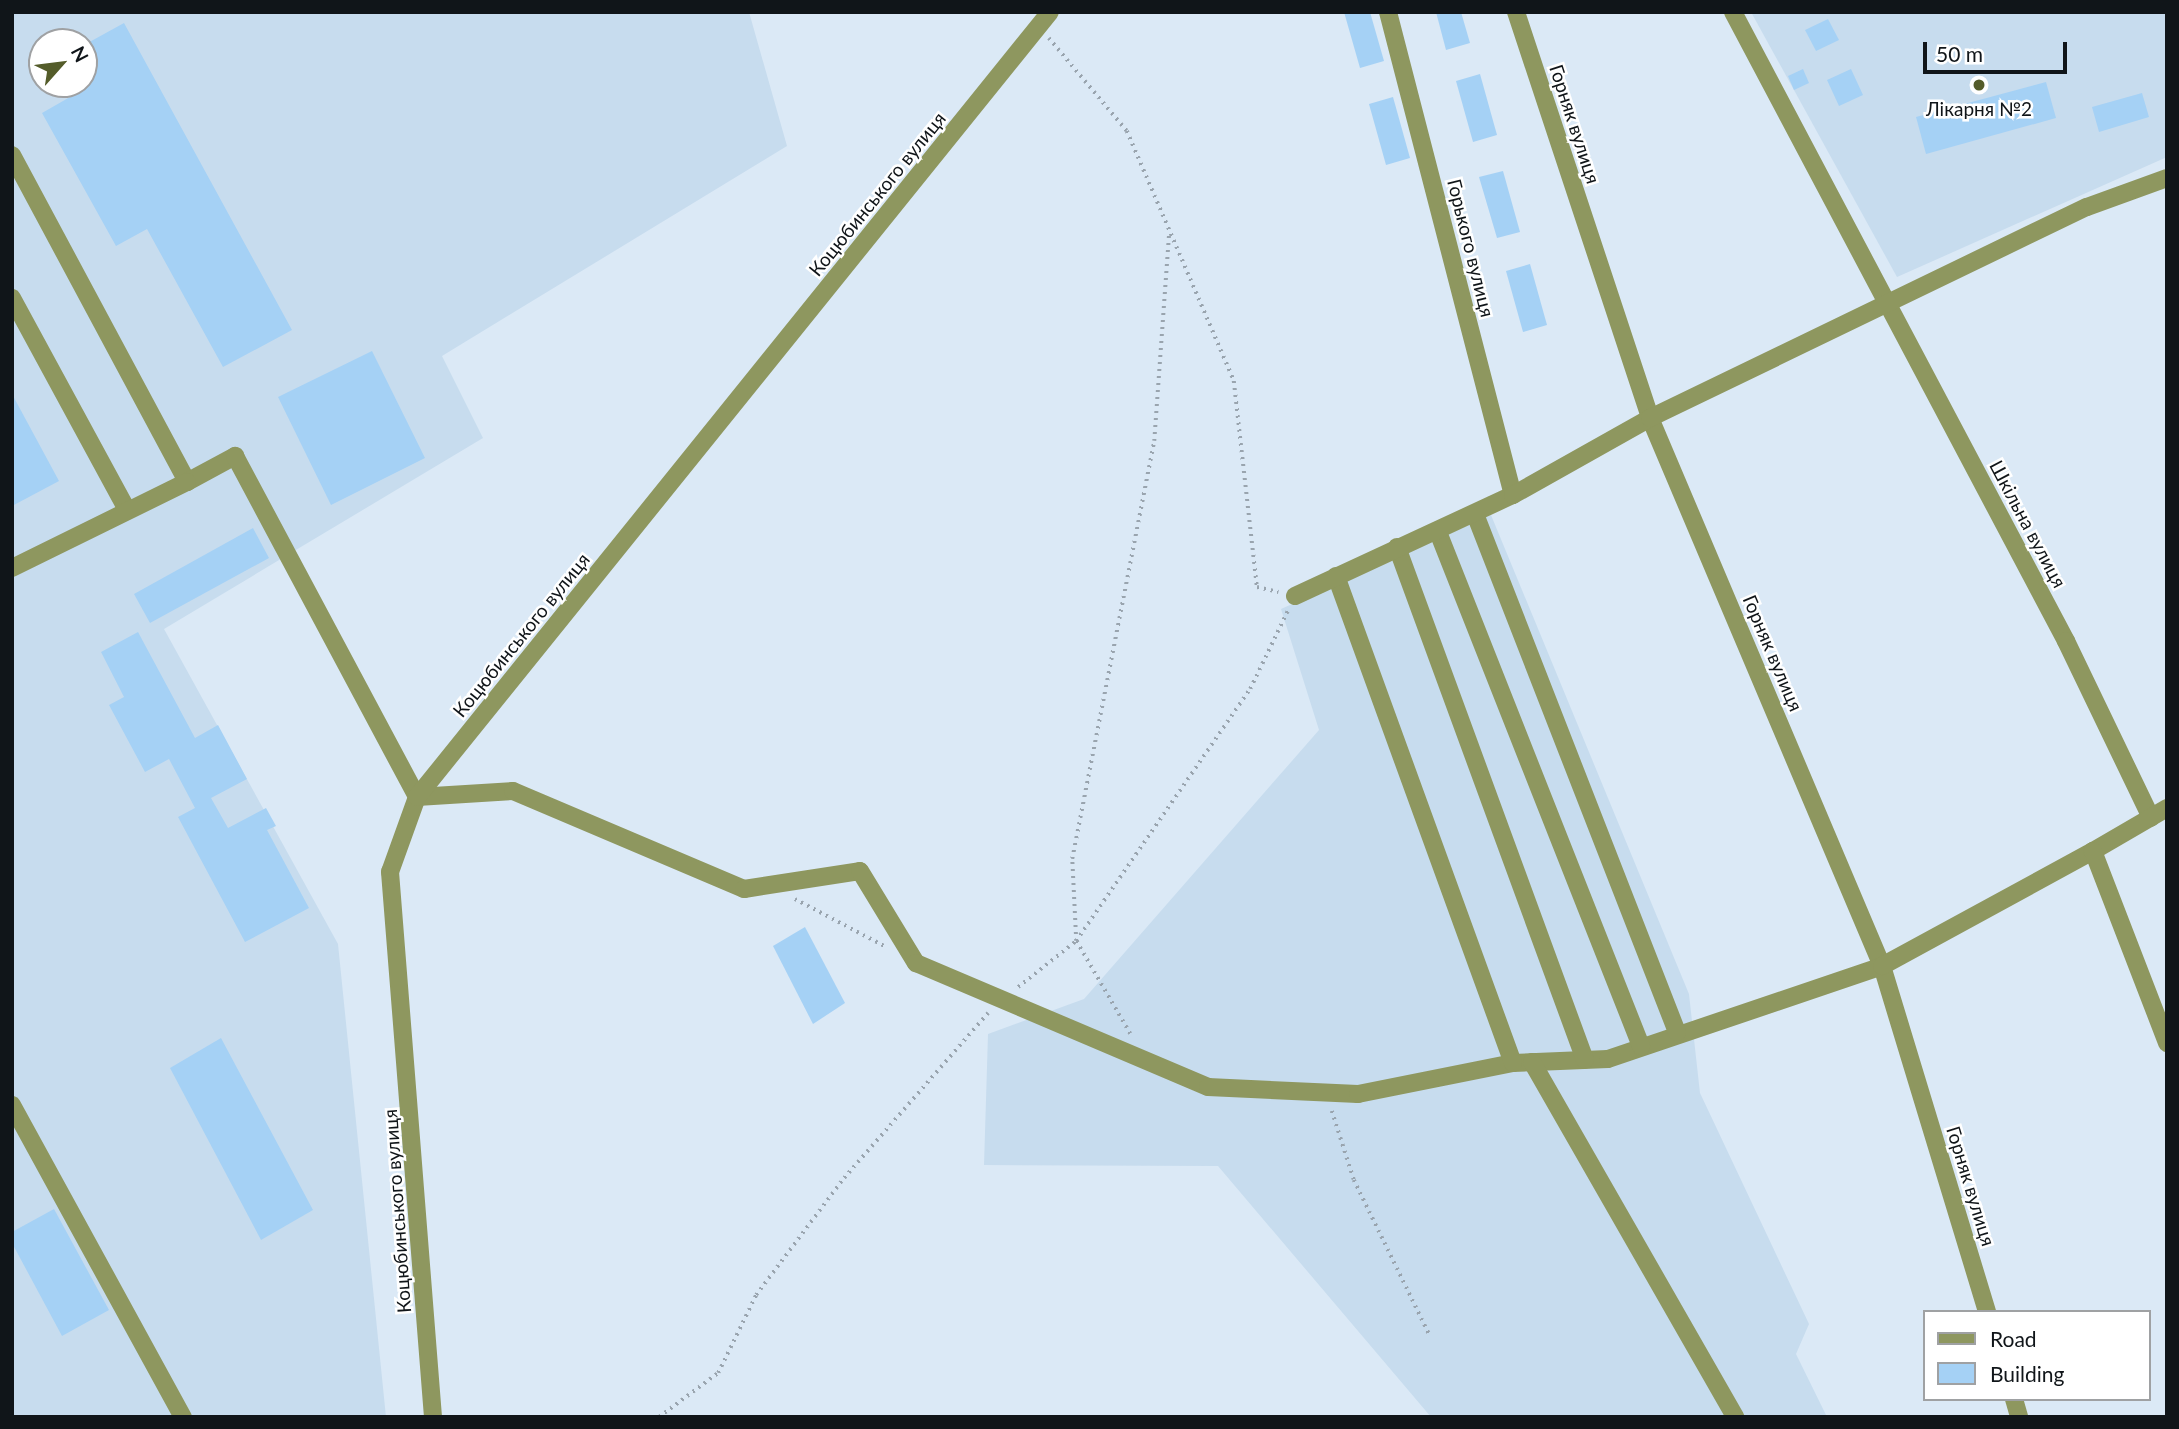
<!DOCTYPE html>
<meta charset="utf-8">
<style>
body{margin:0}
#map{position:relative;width:2179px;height:1429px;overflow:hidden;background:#dbe9f6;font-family:Lato,sans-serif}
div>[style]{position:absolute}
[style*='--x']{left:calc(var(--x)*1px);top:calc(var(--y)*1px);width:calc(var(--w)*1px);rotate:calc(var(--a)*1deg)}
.built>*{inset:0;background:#c7dcee}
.building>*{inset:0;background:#a5d1f5}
.path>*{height:3.5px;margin-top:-1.75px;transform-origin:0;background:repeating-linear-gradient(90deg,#99a4ae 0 2px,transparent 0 7px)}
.minor>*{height:18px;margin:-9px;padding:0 9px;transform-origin:9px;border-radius:9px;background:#8e975f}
.dots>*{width:19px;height:19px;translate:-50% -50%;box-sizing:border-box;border:4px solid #fff;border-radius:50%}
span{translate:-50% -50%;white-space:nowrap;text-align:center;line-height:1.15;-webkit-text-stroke:5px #fff;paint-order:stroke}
.poi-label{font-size:19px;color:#101519}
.street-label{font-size:19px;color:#101519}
.frame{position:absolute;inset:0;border:14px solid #101519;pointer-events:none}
.legend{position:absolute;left:1923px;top:1310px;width:228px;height:91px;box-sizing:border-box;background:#fff;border:2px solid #9fa1a3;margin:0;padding:9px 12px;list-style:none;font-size:21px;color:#101519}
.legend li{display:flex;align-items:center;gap:14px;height:35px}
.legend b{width:35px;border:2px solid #9fa1a3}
.north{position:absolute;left:28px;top:28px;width:70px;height:70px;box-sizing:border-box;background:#fff;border:2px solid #9fa1a3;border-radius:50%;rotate:62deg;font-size:19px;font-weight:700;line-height:28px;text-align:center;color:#101519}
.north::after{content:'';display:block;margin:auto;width:24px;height:32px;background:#545c2a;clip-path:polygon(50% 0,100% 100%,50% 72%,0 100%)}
.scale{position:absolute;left:1923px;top:42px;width:144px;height:32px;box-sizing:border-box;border:4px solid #101519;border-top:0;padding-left:9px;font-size:21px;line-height:24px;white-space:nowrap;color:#101519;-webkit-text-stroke:5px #fff;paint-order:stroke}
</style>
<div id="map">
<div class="built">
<i style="clip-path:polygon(evenodd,12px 12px,749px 12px,787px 146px,442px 356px,483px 438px,164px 629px,338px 944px,386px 1417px,12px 1417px,12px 12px,42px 42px,84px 42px,84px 84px,42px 84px,42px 42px)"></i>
<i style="clip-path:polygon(1751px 12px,2167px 12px,2167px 157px,1897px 277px)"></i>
<i style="clip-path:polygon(1491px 515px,1689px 994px,1700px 1093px,1809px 1324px,1796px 1354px,1827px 1417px,1431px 1417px,1218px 1166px,984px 1165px,988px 1034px,1084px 999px,1319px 730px,1281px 609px)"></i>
</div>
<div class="building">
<i style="clip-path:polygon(1344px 12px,1370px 12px,1384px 61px,1360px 68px)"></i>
<i style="clip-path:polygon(1436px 12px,1461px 12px,1470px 43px,1446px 50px)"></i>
<i style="clip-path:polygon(1828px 19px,1839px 40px,1816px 51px,1805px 30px)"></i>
<i style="clip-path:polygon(124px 23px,292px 330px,223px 367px,147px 229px,116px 246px,42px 113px,77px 93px,72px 84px,84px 84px,84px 45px)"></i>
<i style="clip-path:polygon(1803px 69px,1809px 83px,1794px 90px,1788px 76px)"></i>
<i style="clip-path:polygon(1851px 69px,1863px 95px,1839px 106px,1827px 80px)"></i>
<i style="clip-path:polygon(1480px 74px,1497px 135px,1473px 142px,1456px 81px)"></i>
<i style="clip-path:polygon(2046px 82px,2056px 118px,1926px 154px,1916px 117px)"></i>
<i style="clip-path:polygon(2142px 93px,2149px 117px,2099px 132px,2092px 107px)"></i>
<i style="clip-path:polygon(1393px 97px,1410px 158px,1386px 165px,1369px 104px)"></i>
<i style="clip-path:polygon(1503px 171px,1520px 232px,1497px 238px,1479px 177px)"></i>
<i style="clip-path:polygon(1530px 264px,1547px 325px,1523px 332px,1506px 271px)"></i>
<i style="clip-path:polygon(372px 351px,425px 458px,331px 505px,278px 397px)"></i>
<i style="clip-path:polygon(12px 394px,59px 481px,12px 506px)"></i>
<i style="clip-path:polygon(253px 528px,269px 558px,150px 623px,134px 594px)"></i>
<i style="clip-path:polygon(138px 632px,195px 738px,218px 725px,247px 779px,211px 798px,228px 828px,266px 808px,276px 826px,267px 830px,309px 908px,245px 942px,178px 817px,195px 808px,169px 759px,145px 772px,109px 705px,124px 697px,101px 652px)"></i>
<i style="clip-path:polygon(805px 927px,845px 1003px,813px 1024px,773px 946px)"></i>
<i style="clip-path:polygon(221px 1038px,313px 1210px,261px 1240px,170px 1068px)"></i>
<i style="clip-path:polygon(54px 1209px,109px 1310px,62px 1336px,12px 1243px,12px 1232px)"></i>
</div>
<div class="path">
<i style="--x:1049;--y:38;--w:121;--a:50"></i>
<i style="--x:1127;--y:131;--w:272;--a:66.8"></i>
<i style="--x:1234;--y:381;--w:207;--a:83.6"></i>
<i style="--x:1257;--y:587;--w:22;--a:13"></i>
<i style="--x:795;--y:899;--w:101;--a:27.8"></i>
<i style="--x:1018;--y:987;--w:74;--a:-38.4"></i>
<i style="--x:1076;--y:941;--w:306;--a:-55.4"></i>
<i style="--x:1250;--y:689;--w:88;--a:-64.3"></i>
<i style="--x:1130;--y:1034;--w:108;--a:-120.1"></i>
<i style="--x:1076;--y:941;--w:82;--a:-92.8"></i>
<i style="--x:1072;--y:859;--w:426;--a:-78.9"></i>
<i style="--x:1154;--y:441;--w:210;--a:-85.9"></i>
<i style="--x:1332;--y:1111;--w:72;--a:72.3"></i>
<i style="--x:1354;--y:1180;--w:171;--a:64"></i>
<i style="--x:659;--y:1417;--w:74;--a:-36.7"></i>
<i style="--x:718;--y:1373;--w:87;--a:-64"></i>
<i style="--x:756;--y:1295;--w:146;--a:-53.1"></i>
<i style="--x:844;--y:1178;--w:219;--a:-48.9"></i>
</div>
<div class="minor">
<i style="--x:1388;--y:12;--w:499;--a:75.5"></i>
<i style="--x:1516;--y:12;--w:428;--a:71.7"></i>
<i style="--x:1650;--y:418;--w:595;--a:67.05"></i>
<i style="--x:1882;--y:966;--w:362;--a:73.1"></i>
<i style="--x:1733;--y:12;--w:712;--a:62.1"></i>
<i style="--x:2066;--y:641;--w:196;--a:64.3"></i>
<i style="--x:12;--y:155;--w:371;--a:61.8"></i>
<i style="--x:187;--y:482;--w:55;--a:-28.4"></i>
<i style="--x:235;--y:456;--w:387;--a:61.9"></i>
<i style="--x:417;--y:797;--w:96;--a:-3.6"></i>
<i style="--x:513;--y:791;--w:251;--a:23"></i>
<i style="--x:744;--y:889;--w:117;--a:-8.8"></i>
<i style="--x:860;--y:871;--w:108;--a:58.7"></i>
<i style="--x:916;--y:963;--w:317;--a:23"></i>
<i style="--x:1208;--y:1087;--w:150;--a:2.7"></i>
<i style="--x:1358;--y:1094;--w:158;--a:-11.3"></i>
<i style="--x:1513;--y:1063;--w:95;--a:-2.4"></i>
<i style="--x:1608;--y:1059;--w:289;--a:-18.7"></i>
<i style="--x:1882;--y:966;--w:240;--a:-28.6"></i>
<i style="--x:12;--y:298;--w:239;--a:61.5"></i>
<i style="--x:1475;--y:514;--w:556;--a:68.7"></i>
<i style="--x:1438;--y:532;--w:553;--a:68.45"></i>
<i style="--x:1397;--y:547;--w:546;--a:69.87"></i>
<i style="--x:12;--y:568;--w:195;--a:-26.2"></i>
<i style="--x:1336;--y:576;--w:518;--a:70.03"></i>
<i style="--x:1295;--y:596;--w:240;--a:-24.9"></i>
<i style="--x:1513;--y:495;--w:157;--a:-29.3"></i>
<i style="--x:1650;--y:418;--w:485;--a:-25.8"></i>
<i style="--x:2087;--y:207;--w:85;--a:-19.9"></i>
<i style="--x:2167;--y:808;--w:86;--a:149.8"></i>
<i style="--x:2093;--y:851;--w:206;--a:68.9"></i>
<i style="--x:1532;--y:1062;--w:409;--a:60.2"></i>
<i style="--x:12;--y:1105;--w:356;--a:61.3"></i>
<i style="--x:2014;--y:1399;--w:19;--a:74"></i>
<i style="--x:433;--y:1417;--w:547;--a:-94.51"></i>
<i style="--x:390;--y:872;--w:80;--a:-70.2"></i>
<i style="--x:417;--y:797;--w:1008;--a:-51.12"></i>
</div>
<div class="dots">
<i style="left:1979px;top:85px;background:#545c2a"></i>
</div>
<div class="poi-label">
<span style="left:1979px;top:109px">Лікарня №2</span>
</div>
<div class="street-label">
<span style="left:1575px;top:124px;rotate:72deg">Горняк вулиця</span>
<span style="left:877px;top:194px;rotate:-51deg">Коцюбинського вулиця</span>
<span style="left:1471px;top:248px;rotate:76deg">Горького вулиця</span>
<span style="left:2028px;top:524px;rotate:62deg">Шкільна вулиця</span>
<span style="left:521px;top:635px;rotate:-51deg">Коцюбинського вулиця</span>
<span style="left:1773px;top:653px;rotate:67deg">Горняк вулиця</span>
<span style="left:1971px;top:1186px;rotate:73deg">Горняк вулиця</span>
<span style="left:397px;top:1211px;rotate:-94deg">Коцюбинського вулиця</span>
</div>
<div class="frame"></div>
<ul class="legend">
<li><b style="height:9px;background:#8e975f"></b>Road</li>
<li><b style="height:19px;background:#a5d1f5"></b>Building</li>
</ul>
<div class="north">N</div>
<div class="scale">50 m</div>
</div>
